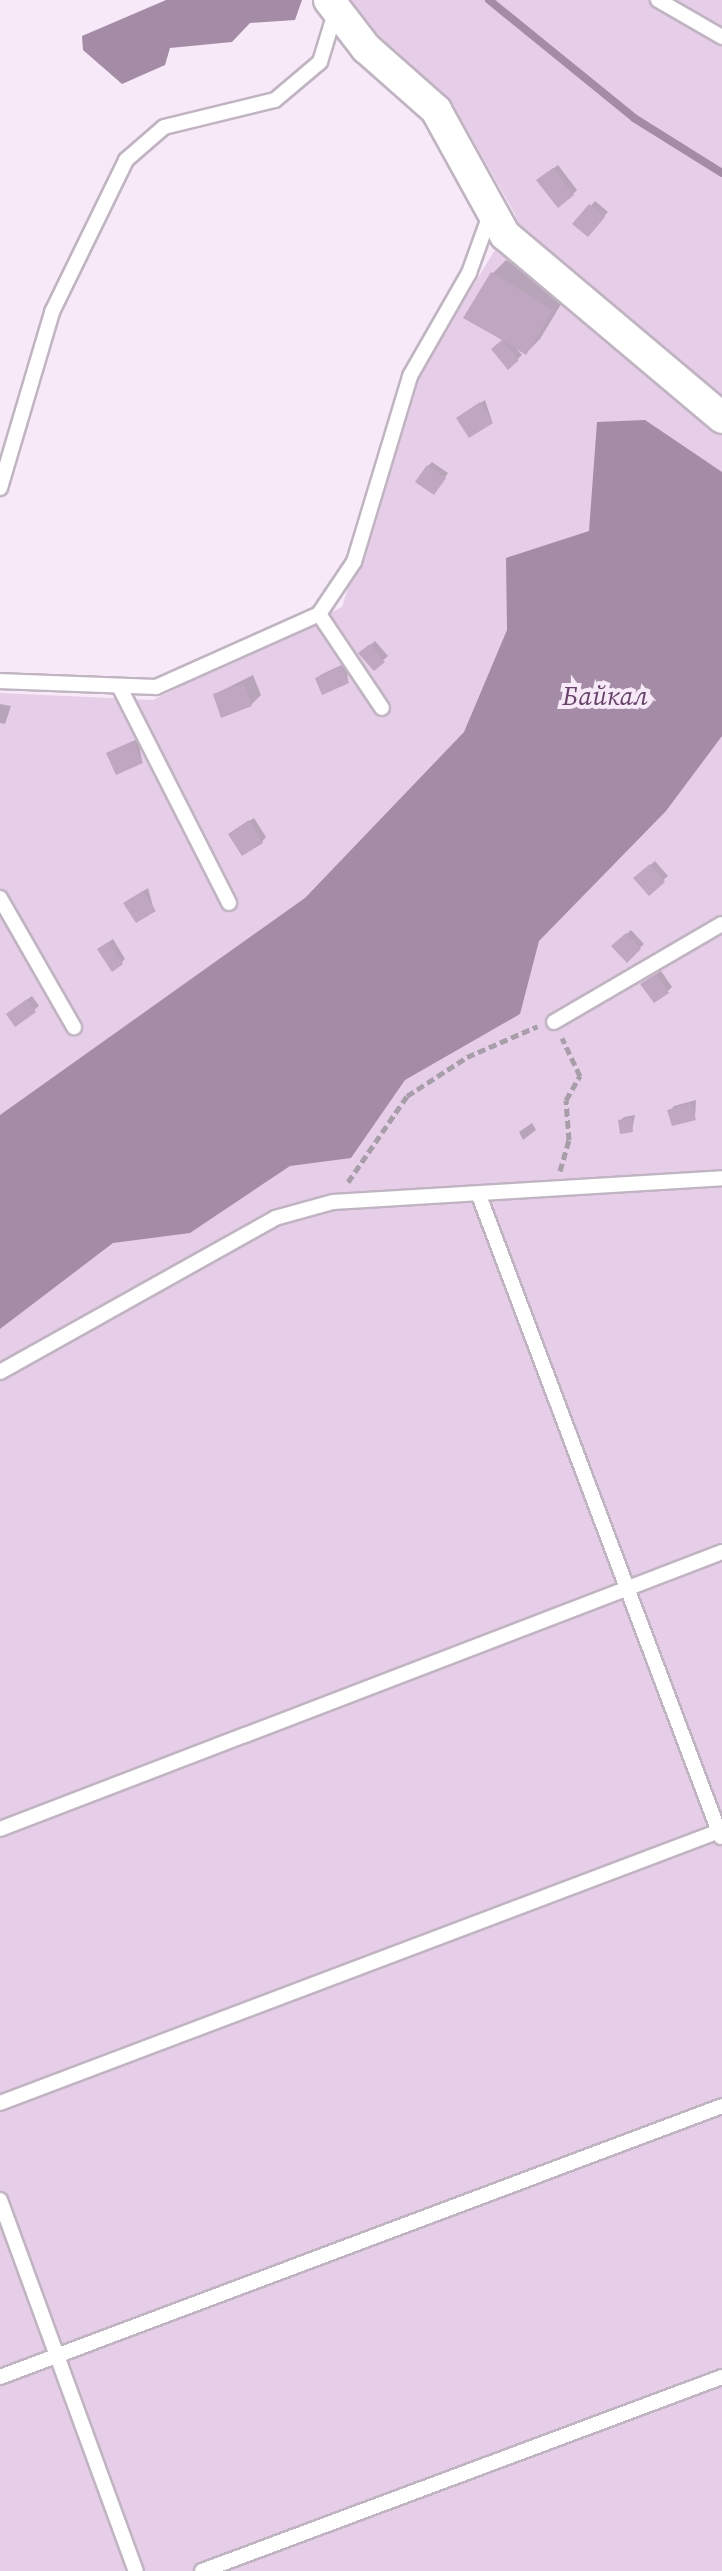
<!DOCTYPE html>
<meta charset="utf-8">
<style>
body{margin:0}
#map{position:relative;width:722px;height:2571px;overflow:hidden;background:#f7e9f8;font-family:"Source Serif 4",serif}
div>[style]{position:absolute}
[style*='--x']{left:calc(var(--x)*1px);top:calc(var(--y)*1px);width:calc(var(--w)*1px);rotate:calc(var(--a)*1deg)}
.green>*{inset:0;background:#e6cee8}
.water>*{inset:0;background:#a58ca6}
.shadow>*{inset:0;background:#0003}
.stream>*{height:8px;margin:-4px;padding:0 4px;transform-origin:4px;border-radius:4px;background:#a58ca6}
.building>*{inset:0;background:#bfa6c1}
.path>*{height:5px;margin-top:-2.5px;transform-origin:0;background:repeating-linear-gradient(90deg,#a89ea9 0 8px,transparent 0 12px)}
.roads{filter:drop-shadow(2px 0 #c1b4c2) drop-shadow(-2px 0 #c1b4c2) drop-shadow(0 2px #c1b4c2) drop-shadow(0 -2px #c1b4c2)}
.service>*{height:14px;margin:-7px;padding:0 7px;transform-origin:7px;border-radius:7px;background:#fff}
.minor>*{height:30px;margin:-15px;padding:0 15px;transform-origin:15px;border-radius:15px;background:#fff}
span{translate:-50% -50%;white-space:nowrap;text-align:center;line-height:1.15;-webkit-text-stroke:8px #f7e9f8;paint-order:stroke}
.water-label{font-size:26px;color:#67426a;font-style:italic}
</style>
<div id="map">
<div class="green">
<i style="clip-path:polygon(340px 0,722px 0,722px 2571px,0 2571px,0 693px,153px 700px,342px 607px,413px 383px,516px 216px,452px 103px)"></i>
</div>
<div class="water">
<i style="clip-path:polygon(166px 0,302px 0,295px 20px,250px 23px,232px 42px,170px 48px,165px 65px,122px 84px,83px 50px,82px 36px)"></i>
<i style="clip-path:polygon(645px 420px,722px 472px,722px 736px,666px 811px,539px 941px,520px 1014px,405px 1080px,351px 1158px,290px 1166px,190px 1233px,113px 1243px,0 1329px,0 1115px,305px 898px,464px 732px,507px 630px,506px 558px,589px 531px,597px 422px)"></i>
</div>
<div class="shadow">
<i style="clip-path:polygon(558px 165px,577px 190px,573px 194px,543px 176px)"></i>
<i style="clip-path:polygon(595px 201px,608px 212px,588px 234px,575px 224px)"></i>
<i style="clip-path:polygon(506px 260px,566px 296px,540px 339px,526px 353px,516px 348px,522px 355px,509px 367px,494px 350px,504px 340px,492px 274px)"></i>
<i style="clip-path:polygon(485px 400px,492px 421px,463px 414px)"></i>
<i style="clip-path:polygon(432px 462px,448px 473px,438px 488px,428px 466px)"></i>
<i style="clip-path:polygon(375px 641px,388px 656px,374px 668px,361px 653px)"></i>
<i style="clip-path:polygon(346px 663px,348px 681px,317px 678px,322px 674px)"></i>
<i style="clip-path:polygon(253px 675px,261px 695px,251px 705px,215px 694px)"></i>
<i style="clip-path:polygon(0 704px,11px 706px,5px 724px,0 723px)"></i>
<i style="clip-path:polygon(138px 739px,142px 761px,109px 754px,113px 750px)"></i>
<i style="clip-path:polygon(254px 818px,266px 837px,262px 842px,235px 830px)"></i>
<i style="clip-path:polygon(655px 861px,668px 876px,649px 893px,636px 878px)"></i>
<i style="clip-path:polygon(148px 888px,154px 910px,126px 903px,130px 899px)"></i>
<i style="clip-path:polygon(631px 930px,644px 944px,627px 960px,614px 946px)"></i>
<i style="clip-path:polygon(113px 939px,125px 959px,121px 963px,104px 945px)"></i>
<i style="clip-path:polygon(661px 971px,672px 987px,668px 991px,647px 980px)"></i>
<i style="clip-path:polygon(32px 996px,39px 1006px,16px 1024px,13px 1010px)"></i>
<i style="clip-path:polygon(696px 1100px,695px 1118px,670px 1111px,674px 1106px)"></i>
<i style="clip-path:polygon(635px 1115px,632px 1130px,620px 1121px,624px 1117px)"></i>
<i style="clip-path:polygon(532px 1123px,536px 1130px,523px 1140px,519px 1132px)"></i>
</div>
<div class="stream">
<i style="--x:489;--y:0;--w:187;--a:39.1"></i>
<i style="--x:634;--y:118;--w:104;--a:32"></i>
</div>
<div class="building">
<i style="clip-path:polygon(553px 168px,574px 195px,558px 208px,536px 180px)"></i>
<i style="clip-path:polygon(589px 204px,605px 217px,588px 237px,572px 224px)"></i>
<i style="clip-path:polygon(491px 272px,553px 310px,526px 355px,502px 340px,519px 360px,508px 370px,491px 349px,502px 340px,463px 318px)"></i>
<i style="clip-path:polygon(480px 402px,493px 423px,469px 438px,456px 418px)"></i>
<i style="clip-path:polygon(427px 465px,446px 478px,434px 495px,415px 482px)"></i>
<i style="clip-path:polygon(370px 644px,385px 662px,374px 671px,358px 653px)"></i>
<i style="clip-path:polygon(342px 666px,349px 683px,322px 695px,315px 678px)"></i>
<i style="clip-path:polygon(244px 683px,252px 706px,221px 718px,213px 694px)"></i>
<i style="clip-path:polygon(133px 741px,143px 763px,116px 775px,106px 753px)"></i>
<i style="clip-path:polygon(249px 820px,263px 843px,242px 856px,228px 834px)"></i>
<i style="clip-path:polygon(650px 864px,665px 882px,649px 896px,633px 878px)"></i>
<i style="clip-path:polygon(143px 891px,156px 911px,136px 923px,123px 903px)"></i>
<i style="clip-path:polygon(626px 933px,641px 949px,627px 963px,611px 946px)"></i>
<i style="clip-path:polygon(108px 942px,123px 964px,112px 972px,97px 949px)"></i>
<i style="clip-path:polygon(656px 974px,669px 993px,654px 1003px,640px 984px)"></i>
<i style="clip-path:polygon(27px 999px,36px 1012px,15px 1027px,6px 1014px)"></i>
<i style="clip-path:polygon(691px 1103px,696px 1120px,672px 1126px,667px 1110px)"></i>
<i style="clip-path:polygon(631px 1118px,633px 1132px,620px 1134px,618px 1120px)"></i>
</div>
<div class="path">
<i style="--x:560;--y:1171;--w:32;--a:-74"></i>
<i style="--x:569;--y:1140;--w:40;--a:-94.3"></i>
<i style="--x:566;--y:1100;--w:28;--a:-60"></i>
<i style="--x:580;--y:1076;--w:42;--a:-115.3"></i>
<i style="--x:348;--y:1182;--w:104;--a:-55.5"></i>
<i style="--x:407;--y:1096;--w:72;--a:-33"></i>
<i style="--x:467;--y:1057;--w:77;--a:-23.6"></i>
</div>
<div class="roads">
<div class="service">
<i style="--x:658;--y:0;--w:74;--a:30"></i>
<i style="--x:0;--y:488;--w:184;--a:-73.5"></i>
<i style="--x:52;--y:312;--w:169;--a:-64"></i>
<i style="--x:126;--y:160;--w:50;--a:-41"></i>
<i style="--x:164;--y:127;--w:114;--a:-13.7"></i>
<i style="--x:275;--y:100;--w:59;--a:-40.2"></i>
<i style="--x:320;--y:62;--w:51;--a:-73"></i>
<i style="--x:319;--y:614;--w:113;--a:56.2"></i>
<i style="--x:0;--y:681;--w:156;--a:2.2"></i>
<i style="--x:156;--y:687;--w:179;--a:-24.1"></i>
<i style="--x:319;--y:614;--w:63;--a:-56.1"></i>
<i style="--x:354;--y:562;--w:194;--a:-73.2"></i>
<i style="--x:410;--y:376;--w:119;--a:-60.2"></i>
<i style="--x:469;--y:273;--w:65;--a:-70.2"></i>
<i style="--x:120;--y:688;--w:241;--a:63.1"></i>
<i style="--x:0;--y:898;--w:149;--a:60.2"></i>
<i style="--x:554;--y:1022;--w:194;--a:-30.3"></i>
<i style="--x:480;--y:1198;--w:683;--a:69.34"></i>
<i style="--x:0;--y:1372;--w:315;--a:-29.2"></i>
<i style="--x:275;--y:1218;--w:60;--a:-15.4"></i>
<i style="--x:333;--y:1202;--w:390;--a:-3.5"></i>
<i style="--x:0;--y:1829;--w:773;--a:-20.99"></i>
<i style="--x:0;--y:2103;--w:772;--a:-20.71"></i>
<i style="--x:0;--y:2200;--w:395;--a:69.9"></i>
<i style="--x:0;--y:2377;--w:771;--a:-20.57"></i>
<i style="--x:202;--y:2571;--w:555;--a:-20.46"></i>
</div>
<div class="minor">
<i style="--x:329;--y:0;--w:61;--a:52.4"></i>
<i style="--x:366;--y:48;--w:94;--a:41.5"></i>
<i style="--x:436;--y:110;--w:143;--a:61.1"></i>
<i style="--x:505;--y:235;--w:284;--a:40.1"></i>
</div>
</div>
<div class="water-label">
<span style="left:605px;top:697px">Байкал</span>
</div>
</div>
